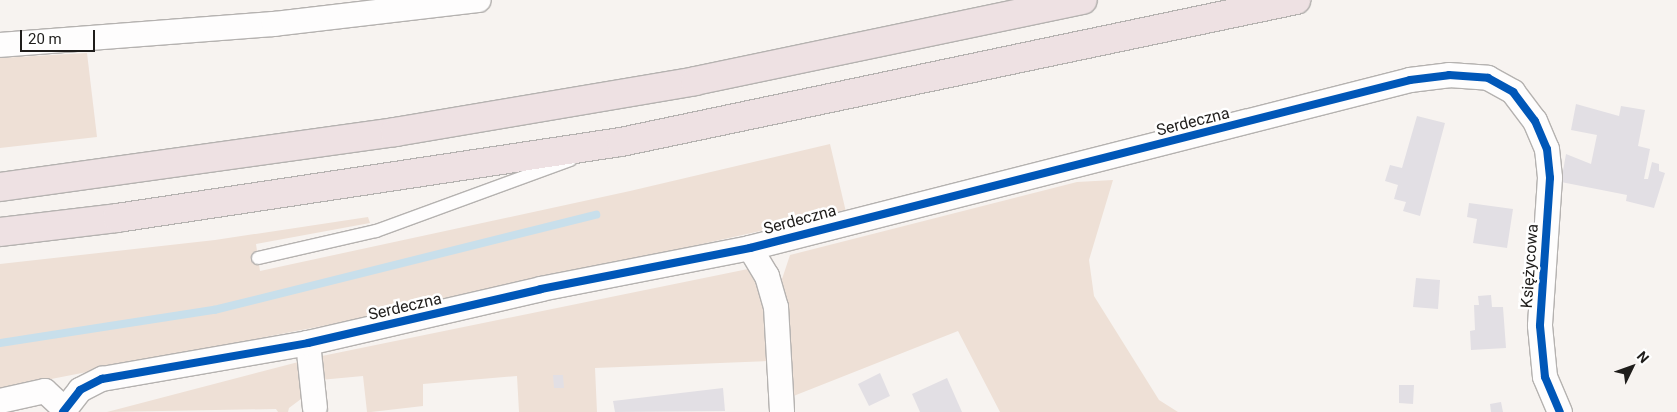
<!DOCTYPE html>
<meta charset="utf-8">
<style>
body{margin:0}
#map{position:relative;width:1677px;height:412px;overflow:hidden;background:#f7f3f0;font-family:Roboto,sans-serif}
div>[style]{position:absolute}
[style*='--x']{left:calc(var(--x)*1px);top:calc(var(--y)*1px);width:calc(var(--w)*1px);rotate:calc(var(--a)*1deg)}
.green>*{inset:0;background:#eee0d6}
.stream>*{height:8px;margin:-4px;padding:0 4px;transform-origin:4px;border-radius:4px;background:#c8dfeb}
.building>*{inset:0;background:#e2dfe4}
.roads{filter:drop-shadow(1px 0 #b5b2b0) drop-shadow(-1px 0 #b5b2b0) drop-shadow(0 1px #b5b2b0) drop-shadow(0 -1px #b5b2b0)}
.lane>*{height:12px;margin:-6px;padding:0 6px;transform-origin:6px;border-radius:6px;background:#fefdfd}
.street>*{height:24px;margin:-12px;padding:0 12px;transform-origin:12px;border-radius:12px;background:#fefdfd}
.highway>*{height:28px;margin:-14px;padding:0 14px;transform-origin:14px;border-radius:14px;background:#eee1e3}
.cycleway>*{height:8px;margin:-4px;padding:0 4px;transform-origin:4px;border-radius:4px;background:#0057b8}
span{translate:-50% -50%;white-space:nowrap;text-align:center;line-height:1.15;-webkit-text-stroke:5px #fff;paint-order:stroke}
.street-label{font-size:16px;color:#1f1d1b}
.north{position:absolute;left:1607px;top:342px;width:50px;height:50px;-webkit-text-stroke:4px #fff;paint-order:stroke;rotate:48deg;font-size:14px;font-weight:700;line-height:20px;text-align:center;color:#1f1d1b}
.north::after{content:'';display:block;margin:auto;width:18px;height:22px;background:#1f1d1b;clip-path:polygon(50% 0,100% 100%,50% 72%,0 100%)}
.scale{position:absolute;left:20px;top:30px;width:75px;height:22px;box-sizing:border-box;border:2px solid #1f1d1b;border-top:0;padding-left:6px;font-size:15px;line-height:18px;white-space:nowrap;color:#1f1d1b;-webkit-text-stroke:4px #fff;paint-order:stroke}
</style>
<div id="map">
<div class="green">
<i style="clip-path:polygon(87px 53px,97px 137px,0 148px,0 58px)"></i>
<i style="clip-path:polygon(830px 144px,846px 212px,399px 311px,0 389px,0 264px,215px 240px,368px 217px,370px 223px,256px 244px,260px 271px,630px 191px)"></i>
<i style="clip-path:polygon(1113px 180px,1089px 260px,1094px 296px,1159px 400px,1178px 412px,1000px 412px,958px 331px,791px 397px,782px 279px,790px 255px,1077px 182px)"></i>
<i style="clip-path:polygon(748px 269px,759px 284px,766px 309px,769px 361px,595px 368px,597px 412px,519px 412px,517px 376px,423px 384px,423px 406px,371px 412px,367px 412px,363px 376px,320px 380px,317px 357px)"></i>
<i style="clip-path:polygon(306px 360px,309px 393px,289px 408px,288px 412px,278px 412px,276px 409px,107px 412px)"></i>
</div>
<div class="stream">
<i style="--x:0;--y:343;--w:217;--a:-8.8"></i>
<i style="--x:214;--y:310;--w:394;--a:-14"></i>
</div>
<div class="building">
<i style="clip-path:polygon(1576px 104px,1619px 116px,1621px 106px,1645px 110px,1638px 146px,1650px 149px,1644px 179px,1648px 179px,1652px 162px,1659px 164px,1659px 171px,1665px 173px,1654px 208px,1626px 201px,1627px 195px,1561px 182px,1566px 154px,1591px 164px,1597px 135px,1571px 130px)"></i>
<i style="clip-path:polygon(1417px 116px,1445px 123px,1420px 216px,1403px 211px,1406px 202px,1394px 199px,1398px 185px,1385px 181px,1390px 165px,1402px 168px)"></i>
<i style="clip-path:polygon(1469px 203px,1513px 209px,1507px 248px,1473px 243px,1477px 219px,1467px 217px)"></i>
<i style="clip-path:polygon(1416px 278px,1440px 280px,1438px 309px,1413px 307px)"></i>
<i style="clip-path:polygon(1491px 295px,1492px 307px,1503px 307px,1506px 348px,1471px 350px,1470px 331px,1475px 330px,1474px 305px,1479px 305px,1478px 296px)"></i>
<i style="clip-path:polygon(880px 373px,890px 396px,869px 406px,858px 384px)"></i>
<i style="clip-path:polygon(553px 375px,563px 375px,564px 388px,554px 388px)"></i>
<i style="clip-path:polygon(947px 378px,962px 412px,920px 412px,912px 394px)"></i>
<i style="clip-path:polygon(1399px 385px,1414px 385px,1413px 404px,1399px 403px)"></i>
<i style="clip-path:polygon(723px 388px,725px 411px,615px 412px,613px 401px)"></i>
<i style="clip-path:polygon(1501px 402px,1503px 412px,1491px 412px,1490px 404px)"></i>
</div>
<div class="roads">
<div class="lane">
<i style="--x:258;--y:258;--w:121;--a:-12.9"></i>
<i style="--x:376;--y:231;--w:207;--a:-20.1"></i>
</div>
<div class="street">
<i style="--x:0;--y:45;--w:275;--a:-4.4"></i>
<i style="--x:274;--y:24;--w:206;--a:-6.7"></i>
<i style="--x:750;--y:248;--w:33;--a:59"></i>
<i style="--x:767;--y:276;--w:32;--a:74"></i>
<i style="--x:776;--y:307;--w:105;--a:86.7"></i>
<i style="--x:308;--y:343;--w:65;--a:83.9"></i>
<i style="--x:0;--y:401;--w:46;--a:-12.5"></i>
<i style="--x:45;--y:391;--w:26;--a:43"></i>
<i style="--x:63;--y:412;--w:28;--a:-52"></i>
<i style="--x:80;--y:390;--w:25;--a:-27"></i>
<i style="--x:102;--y:379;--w:209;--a:-9.9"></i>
<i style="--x:308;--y:343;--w:239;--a:-13"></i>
<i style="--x:541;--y:289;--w:213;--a:-11.1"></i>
<i style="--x:750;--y:248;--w:681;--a:-14.28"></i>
<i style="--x:1410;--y:80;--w:39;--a:-7"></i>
<i style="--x:1449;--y:75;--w:39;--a:4"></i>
<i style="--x:1488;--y:78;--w:29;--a:29"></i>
<i style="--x:1513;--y:92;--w:36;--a:53"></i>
<i style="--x:1535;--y:121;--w:30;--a:67"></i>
<i style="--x:1547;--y:149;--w:29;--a:84"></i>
<i style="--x:1550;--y:178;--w:148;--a:93.9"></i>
<i style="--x:1540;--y:326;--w:51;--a:84.4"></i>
<i style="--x:1545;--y:377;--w:38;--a:67"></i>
</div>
<div class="highway">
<i style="--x:0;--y:187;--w:399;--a:-7.9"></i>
<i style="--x:395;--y:132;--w:304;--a:-9.6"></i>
<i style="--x:695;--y:81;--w:396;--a:-11.8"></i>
<i style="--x:0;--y:232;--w:118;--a:-6.8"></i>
<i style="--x:117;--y:218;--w:510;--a:-8.58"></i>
<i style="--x:621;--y:142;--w:690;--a:-11.88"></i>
</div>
</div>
<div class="cycleway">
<i style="--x:63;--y:412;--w:28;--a:-52"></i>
<i style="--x:80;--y:390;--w:25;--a:-27"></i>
<i style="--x:102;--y:379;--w:209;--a:-9.9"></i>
<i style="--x:308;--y:343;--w:239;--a:-13"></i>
<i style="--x:541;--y:289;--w:213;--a:-11.1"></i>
<i style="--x:750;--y:248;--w:681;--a:-14.28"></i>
<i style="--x:1410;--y:80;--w:39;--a:-7"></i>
<i style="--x:1449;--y:75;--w:39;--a:4"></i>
<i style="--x:1488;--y:78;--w:29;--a:29"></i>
<i style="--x:1513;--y:92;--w:36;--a:53"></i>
<i style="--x:1535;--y:121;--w:30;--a:67"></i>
<i style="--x:1547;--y:149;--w:29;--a:84"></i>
<i style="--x:1550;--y:178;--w:148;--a:93.9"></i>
<i style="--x:1540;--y:326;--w:51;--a:84.4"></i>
<i style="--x:1545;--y:377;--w:38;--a:67"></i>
</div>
<div class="street-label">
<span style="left:1193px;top:122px;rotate:-14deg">Serdeczna</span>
<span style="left:800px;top:220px;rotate:-15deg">Serdeczna</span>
<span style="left:1530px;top:266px;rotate:-86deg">Księżycowa</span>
<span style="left:405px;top:307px;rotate:-13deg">Serdeczna</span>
</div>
<div class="north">N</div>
<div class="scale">20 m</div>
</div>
